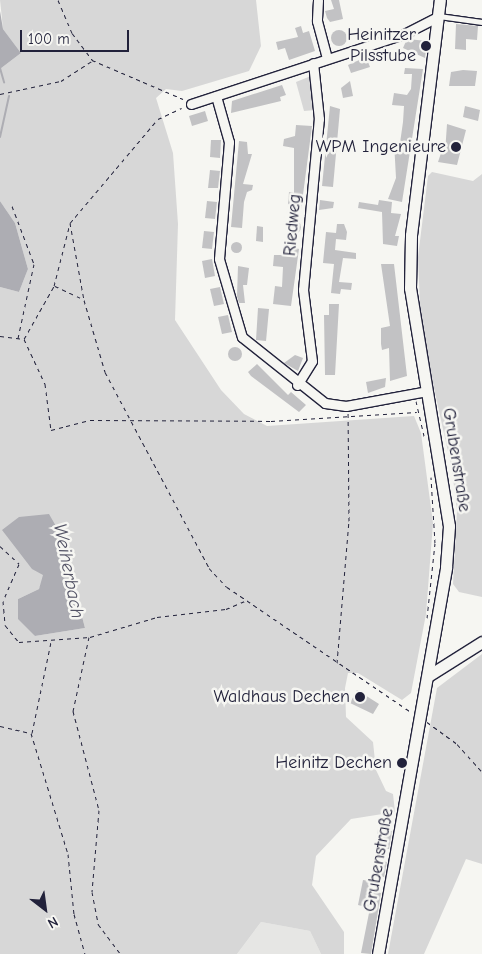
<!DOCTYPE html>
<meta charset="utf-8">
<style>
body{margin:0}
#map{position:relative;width:482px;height:954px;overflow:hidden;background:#f6f6f2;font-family:"Comic Neue",sans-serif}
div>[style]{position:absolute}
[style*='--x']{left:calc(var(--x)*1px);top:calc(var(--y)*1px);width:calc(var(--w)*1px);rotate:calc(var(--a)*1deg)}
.built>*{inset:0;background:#e6e6e4}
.green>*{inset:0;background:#d7d7d7}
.water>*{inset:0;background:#adadb3}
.stream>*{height:2px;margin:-1px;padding:0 1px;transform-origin:1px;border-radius:1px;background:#adadb3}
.building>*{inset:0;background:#c2c2c4}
.round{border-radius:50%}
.path>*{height:1px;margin-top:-0.5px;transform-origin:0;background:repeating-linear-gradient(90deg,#22223b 0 4px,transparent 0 8px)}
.roads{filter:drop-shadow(1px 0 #22223b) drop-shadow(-1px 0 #22223b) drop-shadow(0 1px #22223b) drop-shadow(0 -1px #22223b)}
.service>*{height:4.5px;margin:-2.25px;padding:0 2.25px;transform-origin:2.25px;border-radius:2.25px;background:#f6f6f2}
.minor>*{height:9px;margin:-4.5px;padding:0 4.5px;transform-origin:4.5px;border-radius:4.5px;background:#f6f6f2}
.tertiary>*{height:11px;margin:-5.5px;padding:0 5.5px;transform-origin:5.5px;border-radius:5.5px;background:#f6f6f2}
.dots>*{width:14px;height:14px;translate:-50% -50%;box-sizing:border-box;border:2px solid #f6f6f2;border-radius:50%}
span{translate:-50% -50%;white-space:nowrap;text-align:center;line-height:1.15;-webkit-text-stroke:5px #f6f6f2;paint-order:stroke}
.poi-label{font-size:18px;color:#22223b}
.right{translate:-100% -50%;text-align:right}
.street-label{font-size:18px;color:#22223b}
.water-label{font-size:19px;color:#535365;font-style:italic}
.north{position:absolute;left:20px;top:884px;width:50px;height:50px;-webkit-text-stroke:4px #f6f6f2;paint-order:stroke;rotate:150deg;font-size:14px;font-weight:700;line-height:20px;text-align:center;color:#22223b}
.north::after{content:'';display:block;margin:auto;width:18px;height:22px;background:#22223b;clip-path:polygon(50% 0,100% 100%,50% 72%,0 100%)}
.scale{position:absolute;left:20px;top:30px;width:109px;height:22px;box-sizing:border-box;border:2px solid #22223b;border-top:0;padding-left:6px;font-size:15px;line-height:18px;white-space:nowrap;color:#22223b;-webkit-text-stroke:4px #f6f6f2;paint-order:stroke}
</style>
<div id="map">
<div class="built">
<i style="clip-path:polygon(261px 922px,310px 931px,321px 954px,237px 954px)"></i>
</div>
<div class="green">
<i style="clip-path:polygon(evenodd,0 0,256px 0,261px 46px,249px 71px,182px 91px,166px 89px,156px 98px,173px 153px,178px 224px,175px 320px,221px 390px,244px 414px,267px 426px,414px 416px,421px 433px,433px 523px,426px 614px,411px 693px,402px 700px,358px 673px,348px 673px,345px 688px,346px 717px,373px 742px,376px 770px,386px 791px,393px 794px,395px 812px,351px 819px,316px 856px,312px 885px,344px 932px,344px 954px,321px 954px,310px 931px,261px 922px,237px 954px,0 954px,0 287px,19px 292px,28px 269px,15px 223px,0 201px,0 69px,21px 53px,3px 29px,0 0,61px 535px,85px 628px,35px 636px,18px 599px,39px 589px,61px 535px)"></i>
<i style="clip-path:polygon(311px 76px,316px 110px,304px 111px,296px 82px)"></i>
<i style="clip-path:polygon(432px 172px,473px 181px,482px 174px,482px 597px,459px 592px,453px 584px,457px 511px,452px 470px,421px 329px,418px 257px,428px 176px)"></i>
<i style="clip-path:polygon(482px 654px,482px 864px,466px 859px,424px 954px,388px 954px,437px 688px)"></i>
</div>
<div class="water">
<i style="clip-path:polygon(0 11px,3px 29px,21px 53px,0 69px)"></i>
<i style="clip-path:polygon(0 201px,15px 223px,28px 269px,19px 292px,0 287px)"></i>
<i style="clip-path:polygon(49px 514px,61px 535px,85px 628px,35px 636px,18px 619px,18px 599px,39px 589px,43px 575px,32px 569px,2px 530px,19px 517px)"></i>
</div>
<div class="stream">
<i style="--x:0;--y:68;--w:15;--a:74"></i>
<i style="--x:0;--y:137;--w:42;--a:-77.6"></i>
</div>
<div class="building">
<i style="clip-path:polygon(331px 0,339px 0,343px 19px,330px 22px,327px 18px,325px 11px,334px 9px)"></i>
<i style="clip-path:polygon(456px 24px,478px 26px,477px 40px,466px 39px,466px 50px,455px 49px)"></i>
<i style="clip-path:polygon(301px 26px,303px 33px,309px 31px,315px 51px,289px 60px,285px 48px,278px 50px,276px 42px,298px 37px,295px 28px)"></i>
<i class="round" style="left:331px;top:30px;width:16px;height:16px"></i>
<i style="clip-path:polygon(407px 39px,427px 41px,425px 58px,403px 48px)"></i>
<i style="clip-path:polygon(366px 57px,370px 67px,351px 73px,348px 65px)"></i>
<i style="clip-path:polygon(405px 68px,423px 69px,402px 202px,388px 199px,396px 178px,394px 142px,400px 143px,403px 122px,404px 106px,392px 105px,394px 93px,407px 95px,411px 89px,412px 74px,404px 74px)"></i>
<i style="clip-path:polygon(463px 70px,477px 71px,475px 86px,449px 86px,451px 72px)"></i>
<i style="clip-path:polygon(350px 81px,353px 96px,343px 98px,341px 88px)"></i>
<i style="clip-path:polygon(282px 85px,286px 95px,280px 97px,281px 101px,231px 113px,232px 101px)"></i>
<i style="clip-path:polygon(330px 106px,340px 109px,333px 187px,322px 186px)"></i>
<i style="clip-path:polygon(465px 106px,480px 110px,478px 121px,463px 117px)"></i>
<i style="clip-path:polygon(205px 111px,208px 121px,192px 126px,189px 116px)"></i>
<i style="clip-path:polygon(447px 124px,466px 130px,457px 165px,438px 162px,441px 153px,445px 153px)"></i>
<i style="clip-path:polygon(296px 125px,312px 126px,301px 210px,288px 204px,289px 192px,294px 193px,294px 148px,283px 146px,284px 139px,295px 136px)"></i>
<i style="clip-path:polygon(211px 140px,221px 140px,220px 158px,210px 157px)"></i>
<i style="clip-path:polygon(239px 141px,247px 142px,248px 154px,252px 154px,243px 184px,253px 185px,252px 190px,247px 192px,244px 202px,242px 228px,231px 227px)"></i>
<i style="clip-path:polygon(210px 170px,220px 171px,218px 188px,208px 188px)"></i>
<i style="clip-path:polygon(320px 200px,334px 202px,333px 208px,319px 210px)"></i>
<i style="clip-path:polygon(379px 200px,392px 202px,391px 213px,401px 214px,395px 236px,399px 236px,397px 246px,383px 244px,382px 212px,358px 208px,359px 202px,378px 205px)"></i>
<i style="clip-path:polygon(207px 201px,217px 202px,215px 219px,205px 218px)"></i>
<i class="round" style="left:287px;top:220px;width:14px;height:14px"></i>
<i style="clip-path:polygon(337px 224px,344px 224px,347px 232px,346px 240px,336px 239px,335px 250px,356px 253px,356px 259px,343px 258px,339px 282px,352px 283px,351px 290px,341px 289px,340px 294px,331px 293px,334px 264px,323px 263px,326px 232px,336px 233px)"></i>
<i style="clip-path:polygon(257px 226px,263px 227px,263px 242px,256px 241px)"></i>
<i style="clip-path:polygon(204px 231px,214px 232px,212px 249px,202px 248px)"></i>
<i class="round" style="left:230.5px;top:241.5px;width:11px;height:11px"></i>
<i style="clip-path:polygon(286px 244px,299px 249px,291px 306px,273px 304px,275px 286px,282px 287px,283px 267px,273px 266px,274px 255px,285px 255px)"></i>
<i style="clip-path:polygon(212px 259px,215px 276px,205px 278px,202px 261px)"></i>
<i style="clip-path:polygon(381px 264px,394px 264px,407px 376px,390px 381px,389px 348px,382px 350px,381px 344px,381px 328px,390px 326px)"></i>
<i style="clip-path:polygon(238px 266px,249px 268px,247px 285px,243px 285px,245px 303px,239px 303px,237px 296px)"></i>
<i style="clip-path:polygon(220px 287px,224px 304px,214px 306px,210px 289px)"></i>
<i style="clip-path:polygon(329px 304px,339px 304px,335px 375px,325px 375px,324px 315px,329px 315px)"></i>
<i style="clip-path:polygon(258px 308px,269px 309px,266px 341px,256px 340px)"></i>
<i style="clip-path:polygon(228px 315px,232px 332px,222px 334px,218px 317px)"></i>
<i class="round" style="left:228px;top:347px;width:14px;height:14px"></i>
<i style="clip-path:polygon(295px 355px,303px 358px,298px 371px,284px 363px)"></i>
<i style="clip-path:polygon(257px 364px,288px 395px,291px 392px,306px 405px,299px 412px,251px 376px,248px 372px)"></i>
<i style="clip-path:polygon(386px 378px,385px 387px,368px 393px,366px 382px)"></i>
<i style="clip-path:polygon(357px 690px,379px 704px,373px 714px,350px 703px)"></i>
<i style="clip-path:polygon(378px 829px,392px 831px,389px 849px,376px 847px)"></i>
<i style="clip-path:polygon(376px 860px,387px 862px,384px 877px,372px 875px)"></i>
<i style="clip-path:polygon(363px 880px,370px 881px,368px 890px,381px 893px,371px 954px,361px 953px,370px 908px,358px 905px)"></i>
</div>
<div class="path">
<i style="--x:58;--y:0;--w:36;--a:67"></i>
<i style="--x:72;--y:33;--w:34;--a:53"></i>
<i style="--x:92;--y:60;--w:99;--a:23.2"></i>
<i style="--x:0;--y:94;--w:62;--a:-12"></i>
<i style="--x:61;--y:81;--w:37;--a:-33"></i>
<i style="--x:12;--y:206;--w:62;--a:69.2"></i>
<i style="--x:34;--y:264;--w:76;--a:102.2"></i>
<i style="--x:70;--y:223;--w:78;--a:79.7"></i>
<i style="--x:84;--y:300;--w:75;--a:73.7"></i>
<i style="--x:105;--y:372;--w:222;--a:62"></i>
<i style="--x:209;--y:568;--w:26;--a:47"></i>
<i style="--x:227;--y:587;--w:222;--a:34.2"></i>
<i style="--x:55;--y:286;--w:31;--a:25"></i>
<i style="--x:0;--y:336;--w:24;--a:7"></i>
<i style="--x:24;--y:339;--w:61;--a:-60.5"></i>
<i style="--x:54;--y:286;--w:65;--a:-75.7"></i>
<i style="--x:70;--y:223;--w:136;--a:-49.8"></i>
<i style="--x:158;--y:119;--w:26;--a:-25"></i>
<i style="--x:24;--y:339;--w:50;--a:65"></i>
<i style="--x:45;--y:384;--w:46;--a:82.6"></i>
<i style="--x:51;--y:430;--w:40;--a:-14.4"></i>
<i style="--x:90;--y:420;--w:181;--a:0.3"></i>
<i style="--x:271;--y:421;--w:146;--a:-3.5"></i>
<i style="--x:416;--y:401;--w:36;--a:77"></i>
<i style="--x:0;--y:546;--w:26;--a:43"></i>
<i style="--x:19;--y:564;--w:40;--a:113.4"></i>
<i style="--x:3;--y:601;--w:24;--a:85"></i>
<i style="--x:5;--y:625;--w:22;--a:51"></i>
<i style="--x:19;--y:642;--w:71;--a:-4"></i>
<i style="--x:90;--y:637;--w:70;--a:-16.6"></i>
<i style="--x:157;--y:617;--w:69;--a:-6.6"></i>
<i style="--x:226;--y:609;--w:23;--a:-23"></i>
<i style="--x:427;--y:618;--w:75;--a:-83.9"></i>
<i style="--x:435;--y:543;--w:66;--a:-93.5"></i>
<i style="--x:89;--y:637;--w:76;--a:102.2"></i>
<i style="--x:73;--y:711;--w:102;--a:75.3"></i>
<i style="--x:99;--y:810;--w:82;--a:94.9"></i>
<i style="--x:92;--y:892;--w:33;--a:79"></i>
<i style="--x:98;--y:924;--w:38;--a:53"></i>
<i style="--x:337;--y:663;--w:143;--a:-85.2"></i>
<i style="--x:349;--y:521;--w:108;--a:-90.5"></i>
<i style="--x:427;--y:722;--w:37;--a:36"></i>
<i style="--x:457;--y:744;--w:38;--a:48"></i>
<i style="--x:0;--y:726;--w:32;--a:13"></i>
<i style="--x:31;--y:733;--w:127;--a:73"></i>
<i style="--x:68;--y:854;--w:60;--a:84.3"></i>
<i style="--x:74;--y:914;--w:41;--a:74.6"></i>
<i style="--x:32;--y:733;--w:93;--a:-78.2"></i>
</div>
<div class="roads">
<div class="service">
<i style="--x:439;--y:16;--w:43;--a:7.9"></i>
</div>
<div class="minor">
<i style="--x:318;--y:0;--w:21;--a:93"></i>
<i style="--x:317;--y:21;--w:38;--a:75"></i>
<i style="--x:216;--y:96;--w:48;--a:74.2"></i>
<i style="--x:229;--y:142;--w:117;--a:94.9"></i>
<i style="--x:219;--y:259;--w:81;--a:73.6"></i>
<i style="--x:242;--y:337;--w:106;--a:38.5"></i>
<i style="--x:325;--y:403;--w:21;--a:8"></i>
<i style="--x:346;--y:406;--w:82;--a:-10.5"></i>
<i style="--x:191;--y:104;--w:224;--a:-18.2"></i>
<i style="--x:404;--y:34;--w:39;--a:-27"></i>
<i style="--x:297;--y:385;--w:28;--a:-58"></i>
<i style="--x:312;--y:361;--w:72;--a:-97.2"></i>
<i style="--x:303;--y:290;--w:172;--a:-84.7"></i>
<i style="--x:319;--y:119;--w:56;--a:-96.1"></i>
</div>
<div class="tertiary">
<i style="--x:428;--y:676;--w:64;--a:-32.2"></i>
<i style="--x:378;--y:954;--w:393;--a:-80"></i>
<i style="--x:446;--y:567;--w:41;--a:-85.8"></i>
<i style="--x:449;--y:526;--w:241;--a:-99.3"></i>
<i style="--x:410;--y:288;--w:53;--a:-88.9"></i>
<i style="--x:411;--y:235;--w:237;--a:-83"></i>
</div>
</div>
<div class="dots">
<i style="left:426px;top:46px;background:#22223b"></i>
<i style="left:456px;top:147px;background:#22223b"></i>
<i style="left:360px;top:697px;background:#22223b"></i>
<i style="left:402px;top:763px;background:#22223b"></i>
</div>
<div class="poi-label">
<span class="right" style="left:416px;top:46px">Heinitzer<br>Pilsstube</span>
<span class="right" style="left:446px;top:147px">WPM Ingenieure</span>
<span class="right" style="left:350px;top:697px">Waldhaus Dechen</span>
<span class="right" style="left:392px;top:763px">Heinitz Dechen</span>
</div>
<div class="street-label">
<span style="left:293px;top:225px;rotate:-85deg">Riedweg</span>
<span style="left:456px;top:460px;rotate:81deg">Grubenstraße</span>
<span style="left:379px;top:860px;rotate:-80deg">Grubenstraße</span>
</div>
<div class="water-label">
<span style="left:68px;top:571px;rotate:79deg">Weiherbach</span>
</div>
<div class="north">N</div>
<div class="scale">100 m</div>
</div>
